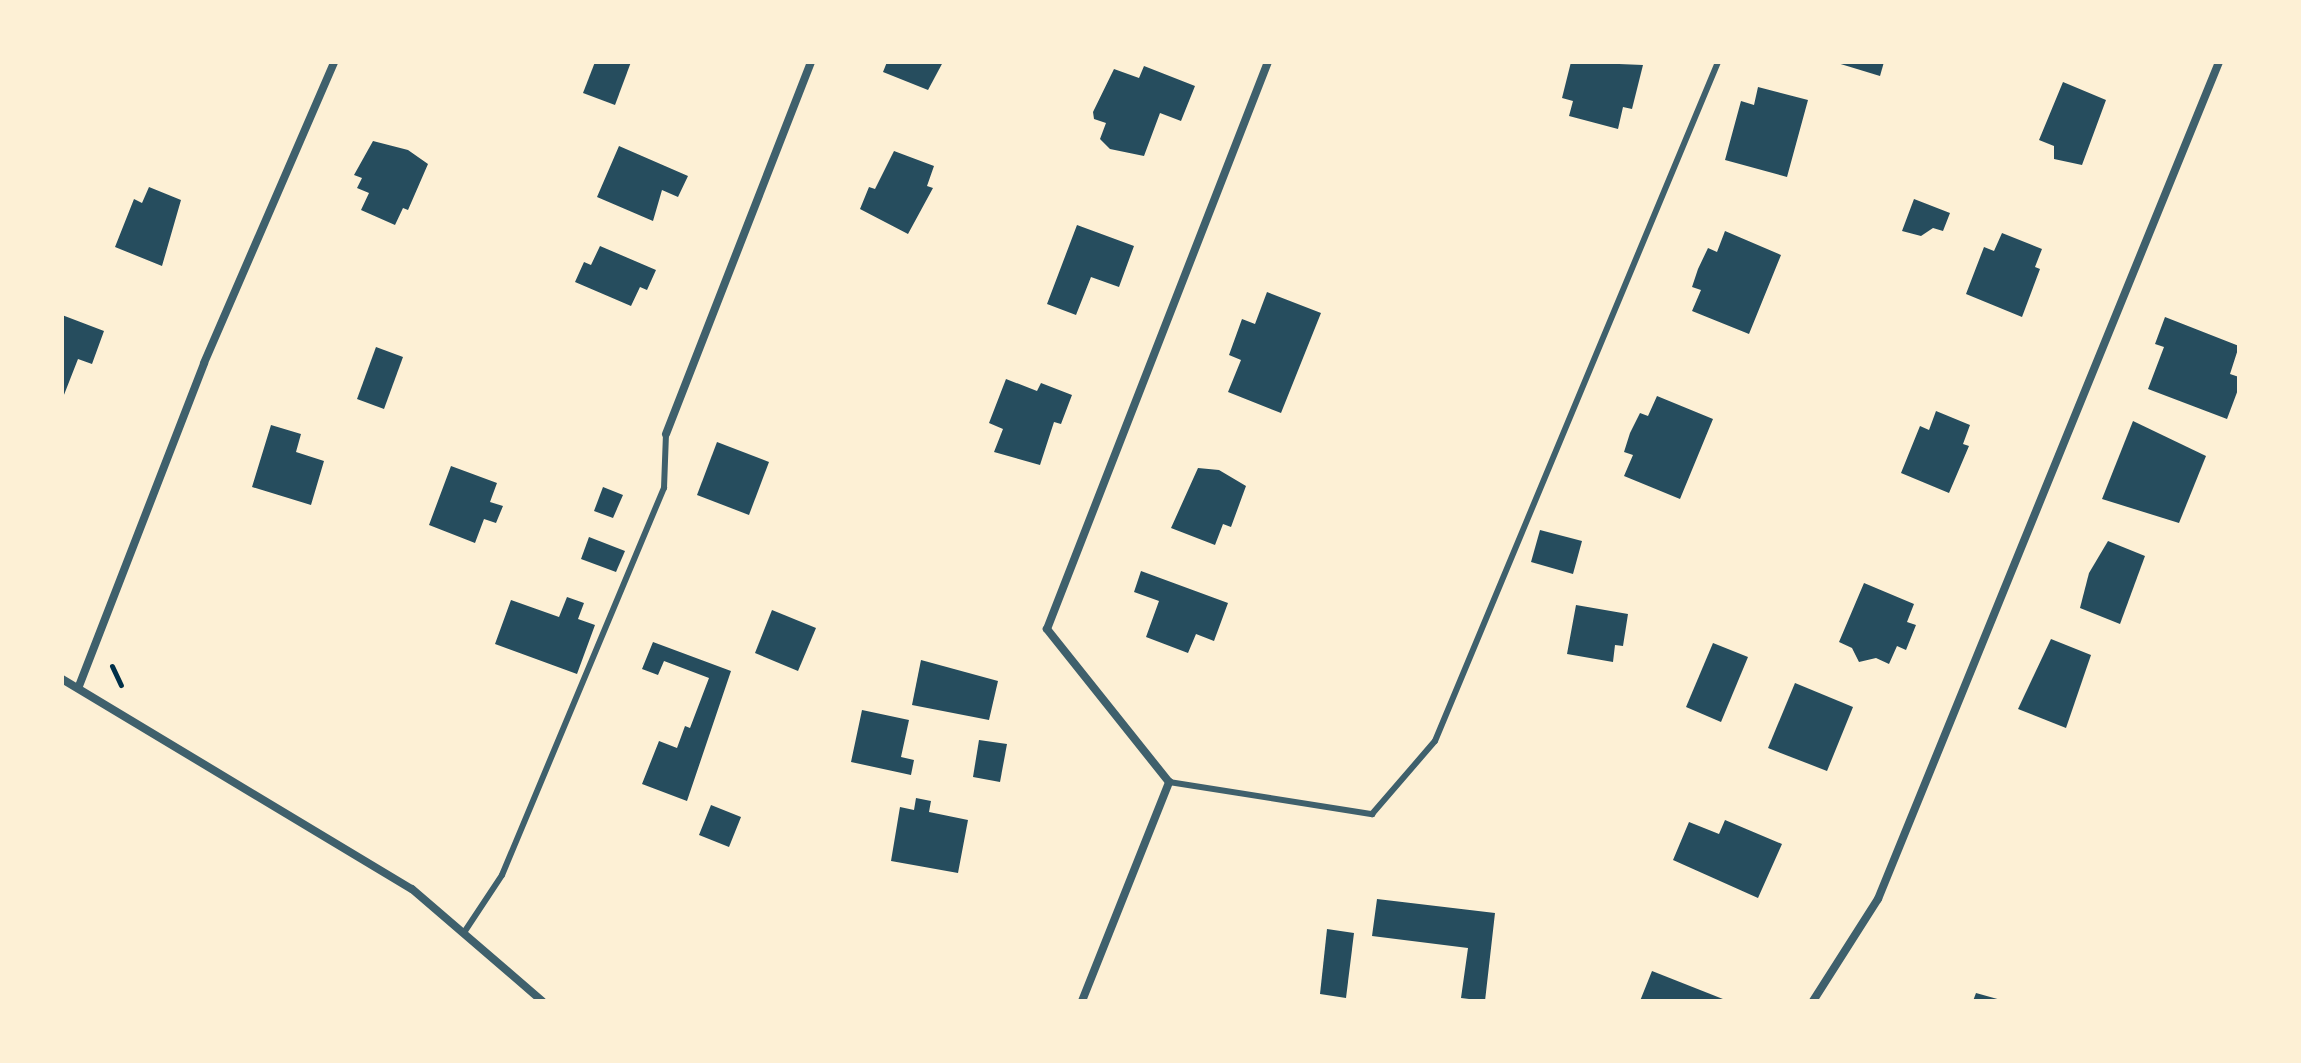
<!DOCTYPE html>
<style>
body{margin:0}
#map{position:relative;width:2301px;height:1063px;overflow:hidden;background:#fdf0d5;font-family:Ubuntu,sans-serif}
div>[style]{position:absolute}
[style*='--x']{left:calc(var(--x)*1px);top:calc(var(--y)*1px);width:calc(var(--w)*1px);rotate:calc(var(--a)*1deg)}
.building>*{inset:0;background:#264d5e}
.path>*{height:5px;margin:-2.5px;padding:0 2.5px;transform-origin:2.5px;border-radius:2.5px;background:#003049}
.service>*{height:6px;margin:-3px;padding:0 3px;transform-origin:3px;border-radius:3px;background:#3f606c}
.minor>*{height:8px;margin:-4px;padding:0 4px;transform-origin:4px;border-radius:4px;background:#3f606c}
span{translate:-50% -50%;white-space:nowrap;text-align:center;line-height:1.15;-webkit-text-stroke:6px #fdf0d5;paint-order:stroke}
.frame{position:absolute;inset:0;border:64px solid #fdf0d5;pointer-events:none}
</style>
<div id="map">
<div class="building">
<i style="clip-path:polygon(595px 62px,631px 62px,615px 105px,583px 93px)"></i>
<i style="clip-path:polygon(887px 62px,943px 62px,928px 90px,883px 72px)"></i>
<i style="clip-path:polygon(1571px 62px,1643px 65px,1632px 109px,1623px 107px,1618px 129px,1569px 116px,1573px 101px,1562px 98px)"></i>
<i style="clip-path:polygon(1834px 62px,1884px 62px,1880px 76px)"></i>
<i style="clip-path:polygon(1144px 66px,1195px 86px,1181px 121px,1160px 113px,1144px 156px,1110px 149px,1100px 139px,1106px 123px,1094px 119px,1093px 112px,1114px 69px,1139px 78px)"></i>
<i style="clip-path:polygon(2063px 82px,2106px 100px,2082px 165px,2054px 159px,2054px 146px,2039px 140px)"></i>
<i style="clip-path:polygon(1758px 87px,1808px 100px,1787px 177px,1725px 160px,1741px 101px,1754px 105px)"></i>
<i style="clip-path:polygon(373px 141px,408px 150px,428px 164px,408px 210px,403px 208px,395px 225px,361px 210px,369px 193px,357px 188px,362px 178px,354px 175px)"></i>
<i style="clip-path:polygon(619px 146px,688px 176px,678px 197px,662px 190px,653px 221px,597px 197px)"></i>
<i style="clip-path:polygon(894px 151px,934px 166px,927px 186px,933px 188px,908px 234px,860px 209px,869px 187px,875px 189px)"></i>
<i style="clip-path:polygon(149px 187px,181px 200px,162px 266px,115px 247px,134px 199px,142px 203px)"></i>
<i style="clip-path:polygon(1914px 199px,1950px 213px,1943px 231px,1933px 228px,1921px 236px,1902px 231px)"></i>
<i style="clip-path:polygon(1077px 225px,1134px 246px,1119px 287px,1091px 277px,1076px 315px,1047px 304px)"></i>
<i style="clip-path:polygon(1725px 231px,1781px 255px,1749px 334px,1692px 311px,1701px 290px,1692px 287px,1698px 269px,1708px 248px,1717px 252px)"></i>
<i style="clip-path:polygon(2002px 233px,2042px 249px,2035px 267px,2040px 269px,2022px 317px,1966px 294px,1984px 247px,1994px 251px)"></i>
<i style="clip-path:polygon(600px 246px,656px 270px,647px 290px,640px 287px,631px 306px,575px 282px,584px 262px,591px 265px)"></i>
<i style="clip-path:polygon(1267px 292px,1321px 313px,1281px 413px,1228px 392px,1241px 360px,1229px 355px,1242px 319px,1255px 324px)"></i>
<i style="clip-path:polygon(62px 315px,104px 331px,92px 364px,78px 359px,62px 400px)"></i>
<i style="clip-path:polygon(2165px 317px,2239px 346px,2230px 374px,2239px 377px,2239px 387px,2227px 419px,2148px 389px,2164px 347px,2155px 344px)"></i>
<i style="clip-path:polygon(376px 347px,403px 357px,384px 409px,357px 399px)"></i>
<i style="clip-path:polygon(1006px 379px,1037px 391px,1041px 383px,1072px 395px,1061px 424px,1054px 422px,1040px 465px,994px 452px,1003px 429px,989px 423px)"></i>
<i style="clip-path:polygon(1657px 396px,1713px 419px,1680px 499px,1624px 476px,1633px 455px,1624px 452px,1630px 433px,1640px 413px,1648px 416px)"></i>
<i style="clip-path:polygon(1936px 411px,1970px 425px,1963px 444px,1969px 446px,1949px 493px,1901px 473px,1920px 426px,1929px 430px)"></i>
<i style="clip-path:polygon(2133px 421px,2206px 456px,2179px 523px,2102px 499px)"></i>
<i style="clip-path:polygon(271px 425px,301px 434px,296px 452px,324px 461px,311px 505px,252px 487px)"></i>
<i style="clip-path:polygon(717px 442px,769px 462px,749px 515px,697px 495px)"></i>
<i style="clip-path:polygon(451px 466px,497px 483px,490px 502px,503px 506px,496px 523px,484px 519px,475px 543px,429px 525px)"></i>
<i style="clip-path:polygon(1198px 468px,1219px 470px,1246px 486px,1231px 527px,1223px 524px,1215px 545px,1171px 528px)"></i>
<i style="clip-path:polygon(603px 487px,623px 495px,613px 518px,594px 511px)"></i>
<i style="clip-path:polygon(1540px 530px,1582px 541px,1573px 574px,1531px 562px)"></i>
<i style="clip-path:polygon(589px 537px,625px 551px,616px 572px,581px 559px)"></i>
<i style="clip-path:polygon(2108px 541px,2145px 556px,2120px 624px,2080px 608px,2089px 573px)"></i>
<i style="clip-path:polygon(1141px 571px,1228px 603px,1214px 641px,1196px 634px,1188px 653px,1146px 637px,1159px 601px,1134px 592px)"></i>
<i style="clip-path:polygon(1864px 583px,1914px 604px,1907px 622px,1916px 625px,1906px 650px,1897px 646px,1889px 664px,1876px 658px,1859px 662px,1852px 648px,1839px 642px)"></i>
<i style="clip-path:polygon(567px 597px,584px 603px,578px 619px,595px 625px,577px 674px,495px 644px,511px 600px,559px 617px)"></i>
<i style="clip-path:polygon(1576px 605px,1628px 614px,1623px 646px,1615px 645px,1613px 662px,1567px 654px)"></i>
<i style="clip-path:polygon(772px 610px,816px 628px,798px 671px,755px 653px)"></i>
<i style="clip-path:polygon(2051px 639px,2091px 655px,2066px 728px,2018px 709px)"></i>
<i style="clip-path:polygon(653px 642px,731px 671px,687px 801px,642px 784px,659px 741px,677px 748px,685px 726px,690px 728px,709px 678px,664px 661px,658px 675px,642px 669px)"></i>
<i style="clip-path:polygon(1713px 643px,1748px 657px,1721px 722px,1686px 707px)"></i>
<i style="clip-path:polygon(921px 660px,998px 681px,989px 720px,912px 705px)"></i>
<i style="clip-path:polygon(1795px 683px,1853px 707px,1827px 771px,1768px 748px)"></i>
<i style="clip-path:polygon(862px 710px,909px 720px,901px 757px,914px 760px,911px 775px,851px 762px)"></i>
<i style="clip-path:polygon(979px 740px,1007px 744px,1000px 782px,973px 777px)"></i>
<i style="clip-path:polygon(916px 798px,931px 801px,929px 812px,968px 820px,958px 873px,891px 861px,900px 807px,914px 810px)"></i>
<i style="clip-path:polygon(711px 805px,741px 817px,729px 847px,699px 835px)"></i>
<i style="clip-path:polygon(1725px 820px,1782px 844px,1758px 898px,1673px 860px,1689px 822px,1719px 834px)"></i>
<i style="clip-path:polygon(1377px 899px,1495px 913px,1485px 1001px,1461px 998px,1468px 948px,1372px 936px)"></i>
<i style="clip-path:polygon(1327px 929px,1354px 933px,1346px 998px,1320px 994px)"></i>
<i style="clip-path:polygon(1652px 971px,1728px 1001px,1640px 1001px)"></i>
<i style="clip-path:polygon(1976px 993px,2001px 1000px,2001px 1001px,1973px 1001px)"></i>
</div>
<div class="path">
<i style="--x:112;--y:666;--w:21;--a:65"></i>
</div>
<div class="service">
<i style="--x:1169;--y:782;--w:206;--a:9"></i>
<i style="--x:1372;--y:814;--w:96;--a:-49.2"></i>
<i style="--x:1435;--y:741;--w:736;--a:-67.37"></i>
<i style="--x:465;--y:931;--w:67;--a:-56.5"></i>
<i style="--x:502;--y:875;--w:420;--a:-67.3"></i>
<i style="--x:664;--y:488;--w:54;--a:-87.9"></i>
</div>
<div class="minor">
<i style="--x:666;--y:434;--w:399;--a:-68.7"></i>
<i style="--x:62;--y:679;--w:408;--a:31"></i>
<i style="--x:412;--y:889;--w:172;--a:40.7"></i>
<i style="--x:79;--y:686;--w:346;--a:-68.8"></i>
<i style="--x:204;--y:363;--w:328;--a:-66.6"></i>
<i style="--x:1082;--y:1001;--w:236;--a:-68.3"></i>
<i style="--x:1169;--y:782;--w:196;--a:-128.6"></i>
<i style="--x:1047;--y:629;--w:609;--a:-68.71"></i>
<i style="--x:1813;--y:1001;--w:121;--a:-57.5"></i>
<i style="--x:1878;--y:899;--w:904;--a:-67.83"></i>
</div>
<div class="frame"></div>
</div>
